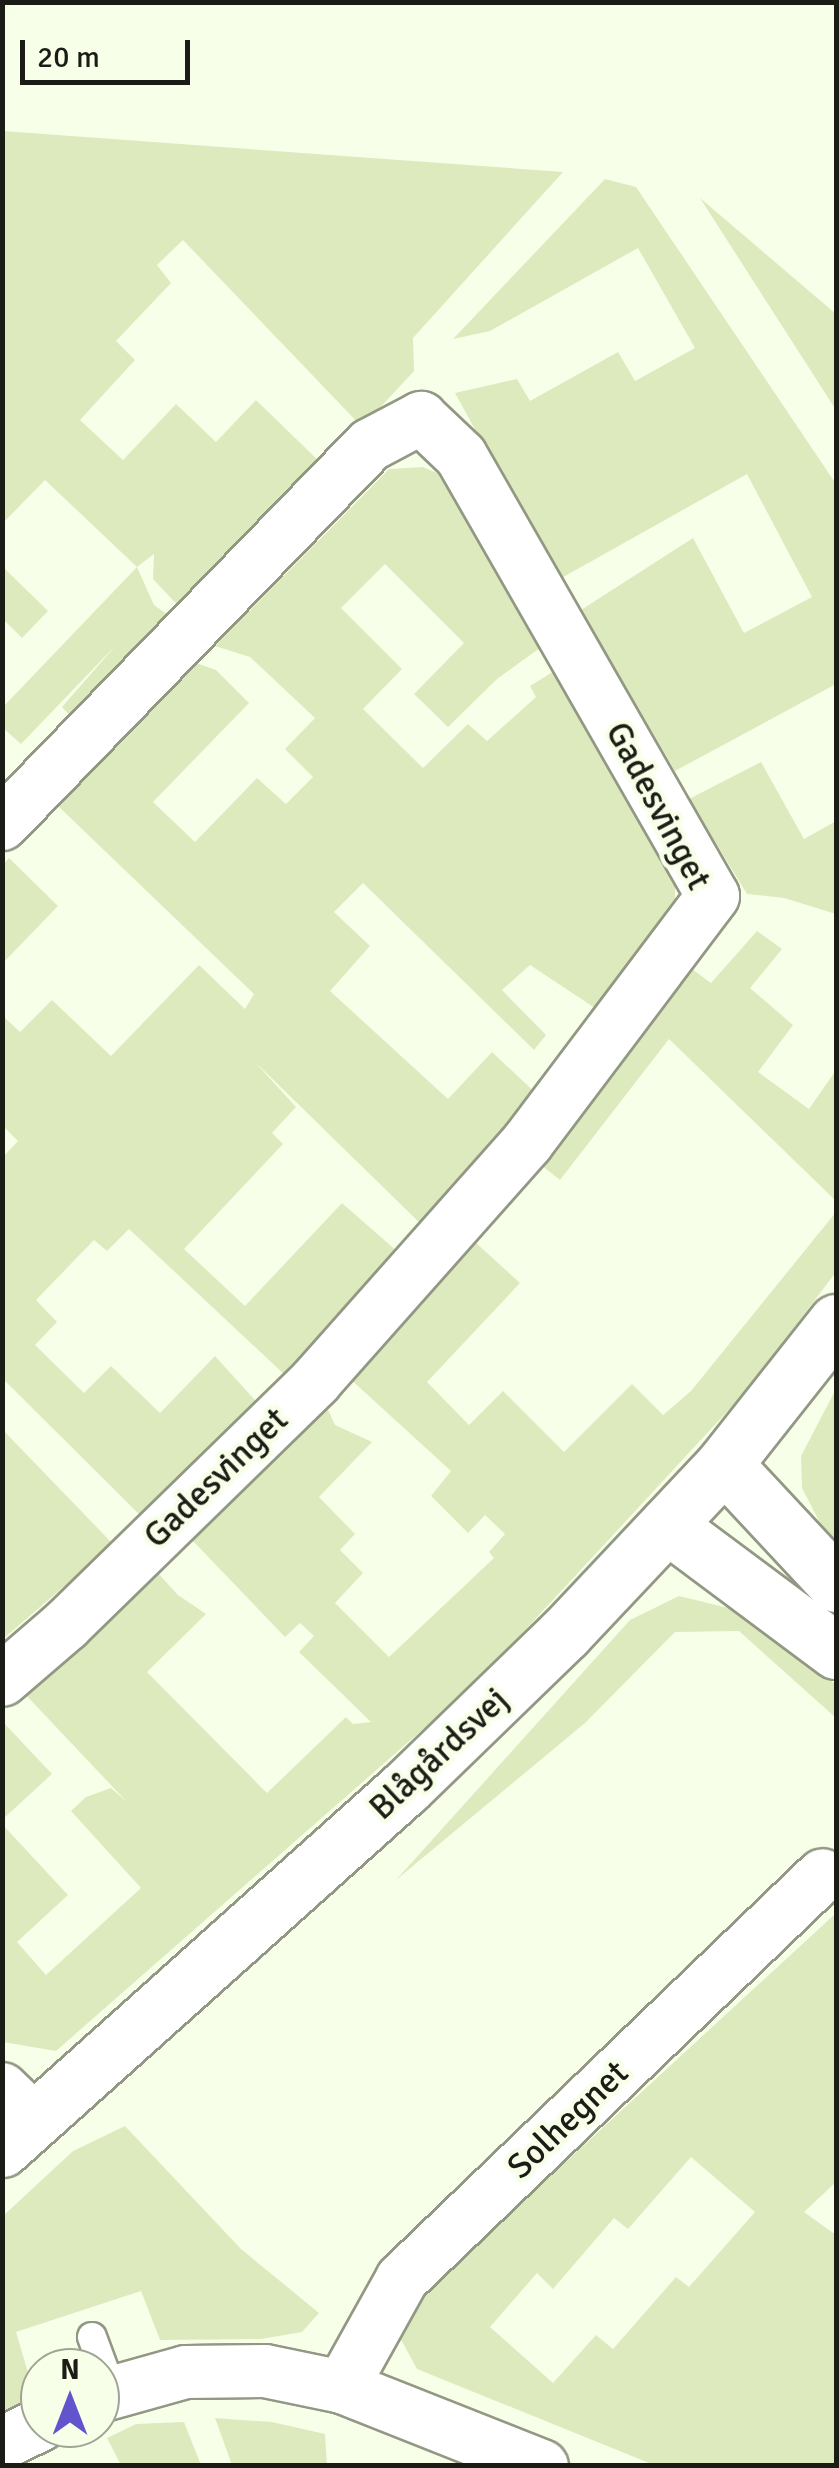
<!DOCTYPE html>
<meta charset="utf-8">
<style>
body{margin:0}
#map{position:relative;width:839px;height:2468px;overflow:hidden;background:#f8ffe9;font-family:Signika,sans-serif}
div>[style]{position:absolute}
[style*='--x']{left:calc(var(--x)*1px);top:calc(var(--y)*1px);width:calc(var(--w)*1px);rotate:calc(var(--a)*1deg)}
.green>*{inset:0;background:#ddeabe}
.roads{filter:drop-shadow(2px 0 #929884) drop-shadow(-2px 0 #929884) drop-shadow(0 2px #929884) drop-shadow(0 -2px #929884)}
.lane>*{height:28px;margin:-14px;padding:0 14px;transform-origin:14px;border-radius:14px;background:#fff}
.street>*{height:52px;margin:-26px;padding:0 26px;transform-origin:26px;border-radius:26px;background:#fff}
.secondary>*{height:55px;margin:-27.5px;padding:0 27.5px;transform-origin:27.5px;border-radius:27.5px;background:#fff}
span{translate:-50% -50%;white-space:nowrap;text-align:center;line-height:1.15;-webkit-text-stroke:9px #f8ffe9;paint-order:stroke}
.street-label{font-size:35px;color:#1a1c15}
.frame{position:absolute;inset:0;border:5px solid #1a1c15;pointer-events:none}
.north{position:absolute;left:20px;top:2348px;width:100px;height:100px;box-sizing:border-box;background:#f8ffe9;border:2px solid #9fa494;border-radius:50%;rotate:0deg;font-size:28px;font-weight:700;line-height:40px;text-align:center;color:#1a1c15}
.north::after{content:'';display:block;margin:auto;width:35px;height:45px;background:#6254cd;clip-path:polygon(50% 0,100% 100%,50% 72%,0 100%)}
.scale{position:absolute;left:20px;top:40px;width:170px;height:45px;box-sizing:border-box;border:5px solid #1a1c15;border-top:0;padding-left:12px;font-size:30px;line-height:35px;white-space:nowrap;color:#1a1c15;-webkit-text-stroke:8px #f8ffe9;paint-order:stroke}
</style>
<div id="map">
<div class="green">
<i style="clip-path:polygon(3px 131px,563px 172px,413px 338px,414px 371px,362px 427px,183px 240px,157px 265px,171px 283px,116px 341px,135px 360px,80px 420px,123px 460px,176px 404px,216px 442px,256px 400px,323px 465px,183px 611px,153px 579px,154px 554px,137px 567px,154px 605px,175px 620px,78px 724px,62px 707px,117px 644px,21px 744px,3px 728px,3px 707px,137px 567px,45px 480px,3px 523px)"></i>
<i style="clip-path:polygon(605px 179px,636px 187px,836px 484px,836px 684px,675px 771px,581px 610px,693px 538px,744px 633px,812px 597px,747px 474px,558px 580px,455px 393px,517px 379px,530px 401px,618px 352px,635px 381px,695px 348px,638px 248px,490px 331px,453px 339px)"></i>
<i style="clip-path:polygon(700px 198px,836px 314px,836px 410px)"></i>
<i style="clip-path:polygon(423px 467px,451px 479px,551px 640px,497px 679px,448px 727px,414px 694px,464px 643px,385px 564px,341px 608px,402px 669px,363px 709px,423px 768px,468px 724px,487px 741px,536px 697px,530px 686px,559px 668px,675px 870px,675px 909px,604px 1014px,530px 965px,502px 990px,546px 1035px,534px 1050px,363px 883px,334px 912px,370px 946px,330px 991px,448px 1099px,492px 1052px,540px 1097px,428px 1231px,254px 1061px,296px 1107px,272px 1133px,283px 1144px,184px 1249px,245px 1306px,342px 1203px,399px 1253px,286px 1376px,129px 1229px,107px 1251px,94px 1240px,36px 1300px,57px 1322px,35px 1345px,84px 1393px,111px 1366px,160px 1413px,215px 1356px,262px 1408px,146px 1521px,3px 1379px,3px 1157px,18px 1141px,3px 1126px,2px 1015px,20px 1032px,52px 1000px,111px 1056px,199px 965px,245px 1009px,254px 994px,58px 806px,196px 663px,216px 670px,249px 703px,153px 802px,195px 842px,257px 778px,286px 804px,313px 777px,285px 749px,315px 718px,250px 657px,215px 646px,389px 469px)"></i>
<i style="clip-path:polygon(3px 567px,48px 611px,22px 638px,3px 619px)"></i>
<i style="clip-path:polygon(761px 762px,804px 839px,836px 821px,836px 914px,784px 898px,747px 894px,689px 799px)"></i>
<i style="clip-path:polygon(9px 858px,58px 906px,3px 963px,3px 865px)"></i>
<i style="clip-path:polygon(757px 931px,782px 949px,750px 988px,793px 1025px,758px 1072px,809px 1109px,836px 1070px,836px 1201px,669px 1039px,560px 1180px,541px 1165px,692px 969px,711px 983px)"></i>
<i style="clip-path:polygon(836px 1212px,836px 1272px,747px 1390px,479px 1680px,56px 2051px,3px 2042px,2px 1824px,68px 1895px,17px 1942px,46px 1975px,141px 1888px,71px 1811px,86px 1797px,111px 1788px,127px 1802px,22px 1691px,155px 1570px,178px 1595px,206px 1614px,147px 1672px,267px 1793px,346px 1717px,353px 1724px,371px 1722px,299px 1652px,314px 1636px,300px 1623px,285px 1637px,192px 1540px,325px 1403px,335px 1425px,372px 1442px,319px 1497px,355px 1534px,340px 1550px,363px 1573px,335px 1603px,389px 1657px,494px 1558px,489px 1552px,505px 1534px,485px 1515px,468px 1533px,431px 1496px,451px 1471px,348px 1377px,474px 1241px,520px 1283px,427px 1382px,469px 1425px,503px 1391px,564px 1452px,632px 1384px,663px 1415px,691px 1391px)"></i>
<i style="clip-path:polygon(836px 1389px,836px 1554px,802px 1488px,801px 1456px)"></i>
<i style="clip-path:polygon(2px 1429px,113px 1544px,3px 1639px,2px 1639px)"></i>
<i style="clip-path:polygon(679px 1596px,753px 1614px,836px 1685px,836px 1718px,739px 1631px,675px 1632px,585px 1723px,396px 1880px,630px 1620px)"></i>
<i style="clip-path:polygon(3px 1722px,52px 1774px,3px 1819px)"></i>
<i style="clip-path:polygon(evenodd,836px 1913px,836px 2182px,804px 2212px,836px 2235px,836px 2465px,654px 2465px,417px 2369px,398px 2334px,418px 2298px,836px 1913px,691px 2157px,755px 2212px,689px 2287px,676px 2277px,613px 2349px,596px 2335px,553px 2383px,490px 2327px,537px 2273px,553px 2289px,614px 2218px,628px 2229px,691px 2157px)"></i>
<i style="clip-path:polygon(125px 2126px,241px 2249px,319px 2313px,302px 2332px,261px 2339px,160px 2340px,141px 2291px,16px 2332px,35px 2396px,3px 2411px,3px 2216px,73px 2151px)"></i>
<i style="clip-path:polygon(215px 2418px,272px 2422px,325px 2434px,327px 2465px,232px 2465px)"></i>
<i style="clip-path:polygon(184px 2422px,201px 2465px,121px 2465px,107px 2438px,136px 2424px)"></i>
</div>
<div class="roads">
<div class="lane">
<i style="--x:92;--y:2337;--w:58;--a:69.7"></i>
</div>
<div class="street">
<i style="--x:2;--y:824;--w:528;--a:-45.84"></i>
<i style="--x:370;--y:445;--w:58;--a:-27.9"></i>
<i style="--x:421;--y:418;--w:55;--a:43.5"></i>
<i style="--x:461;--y:456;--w:507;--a:60.2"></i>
<i style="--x:713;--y:896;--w:309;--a:127"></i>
<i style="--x:527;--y:1143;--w:318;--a:131.6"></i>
<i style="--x:316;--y:1381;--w:349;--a:135.7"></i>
<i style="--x:66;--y:1625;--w:84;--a:139.3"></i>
<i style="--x:2;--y:2089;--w:45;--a:44.1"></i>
<i style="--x:342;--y:2387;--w:124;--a:-60.9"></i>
<i style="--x:402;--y:2279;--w:583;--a:-43.82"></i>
<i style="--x:100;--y:2396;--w:89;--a:-15.6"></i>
<i style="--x:186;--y:2372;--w:79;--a:-0.7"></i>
<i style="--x:265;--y:2371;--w:79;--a:11.7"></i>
<i style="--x:342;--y:2387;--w:215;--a:21.6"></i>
<i style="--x:2;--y:2443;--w:42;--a:-25.3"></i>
</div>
<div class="secondary">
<i style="--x:724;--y:1464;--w:164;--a:47"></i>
<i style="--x:667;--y:1525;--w:211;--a:36.7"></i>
<i style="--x:2;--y:2149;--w:542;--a:-41.86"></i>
<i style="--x:406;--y:1787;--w:221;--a:-44.1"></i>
<i style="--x:565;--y:1633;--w:232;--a:-46.7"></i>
<i style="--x:724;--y:1464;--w:181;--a:-51.7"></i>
</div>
</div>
<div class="street-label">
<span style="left:658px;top:806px;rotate:62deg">Gadesvinget</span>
<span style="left:216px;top:1478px;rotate:-44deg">Gadesvinget</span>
<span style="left:439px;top:1754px;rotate:-43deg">Blågårdsvej</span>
<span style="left:568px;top:2120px;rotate:-44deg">Solhegnet</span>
</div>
<div class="frame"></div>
<div class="north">N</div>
<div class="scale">20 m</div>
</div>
